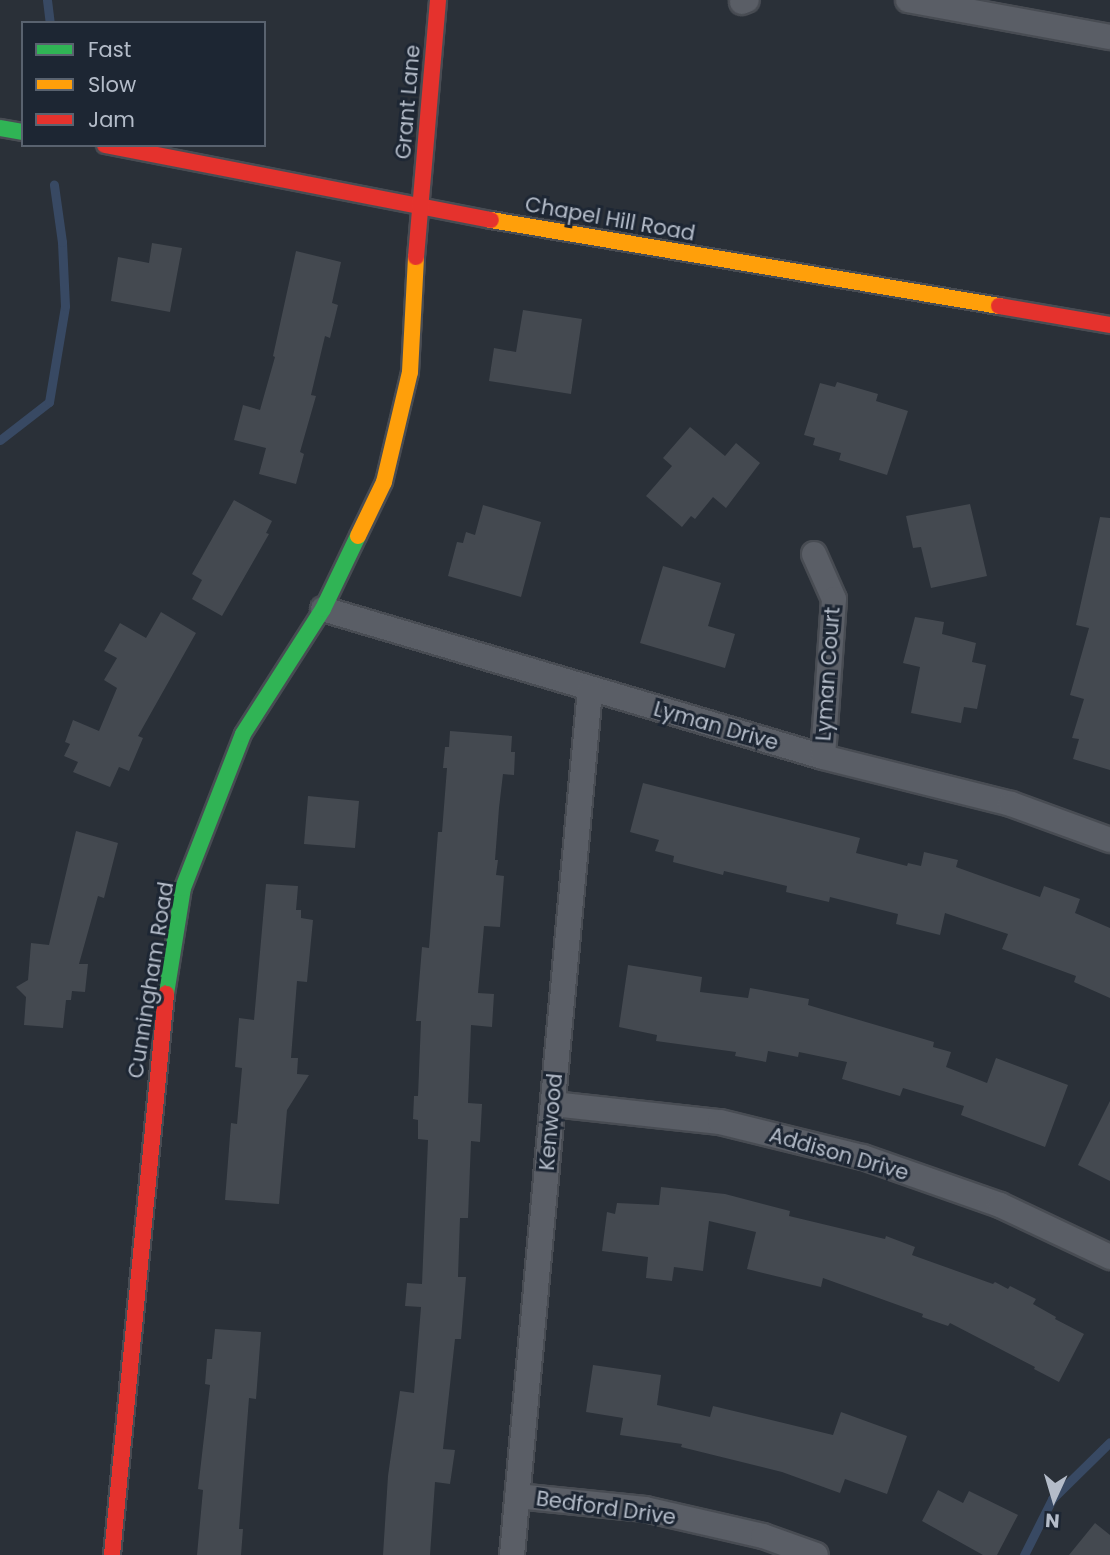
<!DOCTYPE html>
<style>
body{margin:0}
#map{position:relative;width:1110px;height:1555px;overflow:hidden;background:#2a3038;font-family:Poppins,sans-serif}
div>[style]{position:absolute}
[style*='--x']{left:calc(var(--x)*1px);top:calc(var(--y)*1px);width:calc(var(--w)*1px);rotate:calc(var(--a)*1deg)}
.stream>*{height:9px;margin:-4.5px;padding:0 4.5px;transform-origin:4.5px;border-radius:4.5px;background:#384963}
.building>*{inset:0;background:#444950}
.roads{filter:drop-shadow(2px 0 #484c53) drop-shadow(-2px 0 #484c53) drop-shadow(0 2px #484c53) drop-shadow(0 -2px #484c53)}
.street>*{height:24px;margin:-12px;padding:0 12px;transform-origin:12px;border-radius:12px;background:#5a5e66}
.fast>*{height:16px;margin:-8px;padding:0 8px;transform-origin:8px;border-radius:8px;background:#30b455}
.slow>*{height:16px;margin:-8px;padding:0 8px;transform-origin:8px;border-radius:8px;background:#ff9f0a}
.jam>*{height:16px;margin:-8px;padding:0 8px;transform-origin:8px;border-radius:8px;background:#e5322d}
span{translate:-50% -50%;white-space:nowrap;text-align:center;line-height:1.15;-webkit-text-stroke:6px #1d2633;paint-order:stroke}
.street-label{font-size:21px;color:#b4bcc9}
.legend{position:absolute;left:21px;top:21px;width:245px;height:126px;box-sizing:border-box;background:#1d2633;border:2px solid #59626f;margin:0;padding:9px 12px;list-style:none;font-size:21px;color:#b4bcc9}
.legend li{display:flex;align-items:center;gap:14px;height:35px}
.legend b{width:35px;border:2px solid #59626f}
.north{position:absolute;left:1019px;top:1464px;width:70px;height:70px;-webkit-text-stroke:5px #1d2633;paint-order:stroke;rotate:184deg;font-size:19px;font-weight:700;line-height:28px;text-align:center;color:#b4bcc9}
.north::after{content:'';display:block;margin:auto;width:24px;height:32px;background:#b4bcc9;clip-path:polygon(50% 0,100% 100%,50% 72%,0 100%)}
</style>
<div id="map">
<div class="stream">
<i style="--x:47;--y:0;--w:23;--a:83"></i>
<i style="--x:0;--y:440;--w:62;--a:-37.8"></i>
<i style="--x:49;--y:402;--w:97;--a:-80.5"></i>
<i style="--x:65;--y:306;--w:64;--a:-92.7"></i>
<i style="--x:62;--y:242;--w:58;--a:-98"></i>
<i style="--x:1024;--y:1555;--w:63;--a:-63.4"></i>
<i style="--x:1052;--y:1499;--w:81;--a:-44.5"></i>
</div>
<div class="building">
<i style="clip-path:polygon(152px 243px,182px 248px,170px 312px,111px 301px,118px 257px,149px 263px)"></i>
<i style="clip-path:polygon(296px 251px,341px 262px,332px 303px,338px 305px,330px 338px,325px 336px,311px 395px,316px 396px,300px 452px,304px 454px,296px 484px,259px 474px,266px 448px,234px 440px,243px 405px,260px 410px,275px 357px,273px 356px)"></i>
<i style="clip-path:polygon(523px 310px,582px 319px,571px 394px,489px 381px,494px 348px,516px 352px)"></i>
<i style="clip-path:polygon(837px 382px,878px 394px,876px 401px,908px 411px,887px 475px,839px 460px,841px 453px,813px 445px,815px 438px,804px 435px,820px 383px,835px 387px)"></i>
<i style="clip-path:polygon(690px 427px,725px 456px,736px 443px,760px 463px,726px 508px,713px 497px,695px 519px,691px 516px,682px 527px,646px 496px,672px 466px,663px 458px)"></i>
<i style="clip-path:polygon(234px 500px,272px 521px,266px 533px,269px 534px,222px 616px,192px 599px,202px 580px,192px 574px)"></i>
<i style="clip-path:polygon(970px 504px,987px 576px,931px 588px,921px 547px,913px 548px,906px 516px)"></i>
<i style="clip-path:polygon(483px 505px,541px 522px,521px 597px,448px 576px,457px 542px,463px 543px,466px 532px,475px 535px)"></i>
<i style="clip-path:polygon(1100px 517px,1110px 518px,1110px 770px,1073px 759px,1079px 739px,1072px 738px,1084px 699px,1070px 695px,1089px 628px,1076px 625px)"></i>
<i style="clip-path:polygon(663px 566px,721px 583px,708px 626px,735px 634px,725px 668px,640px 643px)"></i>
<i style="clip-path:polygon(161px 612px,196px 633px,138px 736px,143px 738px,129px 771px,119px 767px,110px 787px,73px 772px,78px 762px,64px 756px,70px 744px,65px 742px,73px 720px,99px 731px,117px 688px,104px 680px,117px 658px,104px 651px,120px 623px,146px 638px)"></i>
<i style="clip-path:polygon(915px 617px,944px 622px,942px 634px,976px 643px,972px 662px,986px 665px,977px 709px,964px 707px,961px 723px,911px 713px,920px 667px,903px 663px)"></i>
<i style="clip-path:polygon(450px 731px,512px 736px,511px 752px,515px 752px,514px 775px,503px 774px,499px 808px,495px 860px,498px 860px,496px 875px,504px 876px,500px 927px,484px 926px,478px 993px,494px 994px,492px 1027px,471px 1025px,468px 1103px,482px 1104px,480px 1142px,471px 1141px,468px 1218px,460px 1218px,458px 1277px,466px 1277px,461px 1339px,455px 1339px,443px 1449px,455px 1450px,450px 1484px,435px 1482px,430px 1555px,383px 1555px,388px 1476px,400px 1391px,414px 1393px,421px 1307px,405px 1306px,407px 1283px,422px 1284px,428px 1140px,418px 1139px,418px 1120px,413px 1119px,414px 1096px,418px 1096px,421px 1021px,416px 1021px,422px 947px,429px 948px,438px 832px,442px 832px,447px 768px,443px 768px,445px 747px,449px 747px)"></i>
<i style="clip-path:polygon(643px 783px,860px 838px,856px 853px,907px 866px,908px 863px,921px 866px,924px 852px,958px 860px,956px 867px,1040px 897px,1044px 886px,1080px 899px,1075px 913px,1110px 928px,1110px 998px,1074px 982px,1076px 976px,1002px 949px,1008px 934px,945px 913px,940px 935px,896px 924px,898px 914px,830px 897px,829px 902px,786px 892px,787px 886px,724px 871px,723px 875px,673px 862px,674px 856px,655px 851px,659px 840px,630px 832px)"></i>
<i style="clip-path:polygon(308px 796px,359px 801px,355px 848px,304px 844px)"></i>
<i style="clip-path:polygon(76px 831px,118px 843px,104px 898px,98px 896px,79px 964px,88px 964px,85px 992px,72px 991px,71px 1000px,66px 1000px,63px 1028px,24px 1025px,26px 997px,16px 987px,28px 980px,31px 943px,49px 945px)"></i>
<i style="clip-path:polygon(266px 884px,298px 886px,296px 910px,301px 910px,301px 918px,313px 920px,307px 982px,297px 981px,291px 1058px,298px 1058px,297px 1074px,309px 1075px,287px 1110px,279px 1204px,225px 1200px,231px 1123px,237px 1124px,242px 1068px,235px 1067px,239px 1018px,254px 1020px)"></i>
<i style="clip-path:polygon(628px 965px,702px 977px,700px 992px,748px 998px,750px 988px,809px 999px,808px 1005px,934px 1042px,933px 1047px,951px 1052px,946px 1067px,987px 1083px,996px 1058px,1068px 1085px,1045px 1147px,961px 1115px,964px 1106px,903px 1088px,900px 1096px,842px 1079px,847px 1062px,799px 1052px,798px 1057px,768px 1051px,766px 1062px,735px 1056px,736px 1052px,656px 1041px,657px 1035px,619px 1027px)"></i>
<i style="clip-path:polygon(1110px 1101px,1110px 1181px,1078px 1165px)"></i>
<i style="clip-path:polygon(661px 1187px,725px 1194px,790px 1211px,789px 1216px,885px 1239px,886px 1236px,915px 1247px,912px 1255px,993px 1284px,995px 1282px,1008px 1289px,1010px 1286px,1036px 1299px,1033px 1304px,1056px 1317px,1055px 1319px,1084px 1334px,1059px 1382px,1034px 1369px,1035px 1367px,950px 1323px,948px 1326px,922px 1317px,923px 1314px,823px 1278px,821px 1287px,747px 1269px,756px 1232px,709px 1221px,703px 1271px,674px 1267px,672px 1281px,646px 1278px,648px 1257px,602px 1251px,607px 1212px,615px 1214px,617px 1203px,659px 1205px)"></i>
<i style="clip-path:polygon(215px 1329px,261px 1332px,256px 1399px,249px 1398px,239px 1529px,243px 1529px,241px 1555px,197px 1555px,203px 1490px,198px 1489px,210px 1385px,205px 1384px,207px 1359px,212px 1359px)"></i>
<i style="clip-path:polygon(593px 1365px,661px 1375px,657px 1405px,710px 1417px,713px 1406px,833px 1435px,841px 1412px,907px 1436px,887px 1494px,845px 1479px,840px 1493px,782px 1472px,681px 1447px,682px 1444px,620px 1435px,623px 1418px,586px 1412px)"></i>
<i style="clip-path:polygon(938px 1490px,963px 1503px,969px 1491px,1018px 1515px,997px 1555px,983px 1555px,922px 1521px)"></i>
<i style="clip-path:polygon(1095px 1523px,1110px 1535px,1110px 1555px,1069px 1555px)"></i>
</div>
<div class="roads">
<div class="street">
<i style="--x:908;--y:0;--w:205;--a:10.4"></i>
<i style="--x:742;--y:2;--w:5;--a:-22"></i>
<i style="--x:814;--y:554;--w:49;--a:66"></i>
<i style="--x:834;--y:599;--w:158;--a:94"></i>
<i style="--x:323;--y:609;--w:521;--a:16.49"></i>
<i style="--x:823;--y:757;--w:194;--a:14"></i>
<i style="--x:1011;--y:804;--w:105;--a:20"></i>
<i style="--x:553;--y:1104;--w:168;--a:6.2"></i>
<i style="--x:720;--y:1122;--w:147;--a:13.8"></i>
<i style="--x:863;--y:1157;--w:145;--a:19.3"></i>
<i style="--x:1000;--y:1205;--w:122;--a:25.3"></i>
<i style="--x:517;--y:1496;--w:129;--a:5.8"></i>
<i style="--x:645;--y:1509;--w:121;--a:12.9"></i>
<i style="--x:763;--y:1536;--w:56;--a:19.7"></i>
<i style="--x:512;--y:1555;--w:869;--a:-84.85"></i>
</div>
<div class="fast">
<i style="--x:0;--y:128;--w:23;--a:10"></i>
<i style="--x:166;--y:994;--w:107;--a:-80.9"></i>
<i style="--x:183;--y:888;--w:165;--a:-68.7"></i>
<i style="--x:243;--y:734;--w:148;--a:-57.4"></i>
<i style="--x:323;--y:609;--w:81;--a:-64.4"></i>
</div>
<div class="slow">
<i style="--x:491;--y:220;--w:515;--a:9.61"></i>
<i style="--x:358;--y:536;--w:60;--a:-64.3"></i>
<i style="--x:384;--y:482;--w:113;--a:-76.7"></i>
<i style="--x:410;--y:372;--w:115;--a:-87"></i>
</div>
<div class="jam">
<i style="--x:105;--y:145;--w:393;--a:11"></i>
<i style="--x:416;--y:257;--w:258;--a:-85.1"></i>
<i style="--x:999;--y:306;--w:113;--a:9.7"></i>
<i style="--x:112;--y:1555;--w:564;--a:-84.5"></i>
</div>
</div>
<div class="street-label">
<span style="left:408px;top:102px;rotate:-85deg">Grant Lane</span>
<span style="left:610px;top:219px;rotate:10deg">Chapel Hill Road</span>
<span style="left:828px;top:674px;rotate:-86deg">Lyman Court</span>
<span style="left:716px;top:726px;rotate:16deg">Lyman Drive</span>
<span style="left:151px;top:980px;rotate:-81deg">Cunningham Road</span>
<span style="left:551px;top:1122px;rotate:-85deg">Kenwood</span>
<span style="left:839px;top:1154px;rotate:16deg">Addison Drive</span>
<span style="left:606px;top:1508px;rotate:8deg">Bedford Drive</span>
</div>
<ul class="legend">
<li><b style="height:9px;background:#30b455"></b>Fast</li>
<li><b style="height:9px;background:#ff9f0a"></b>Slow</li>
<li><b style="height:9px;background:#e5322d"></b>Jam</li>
</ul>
<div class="north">N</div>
</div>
